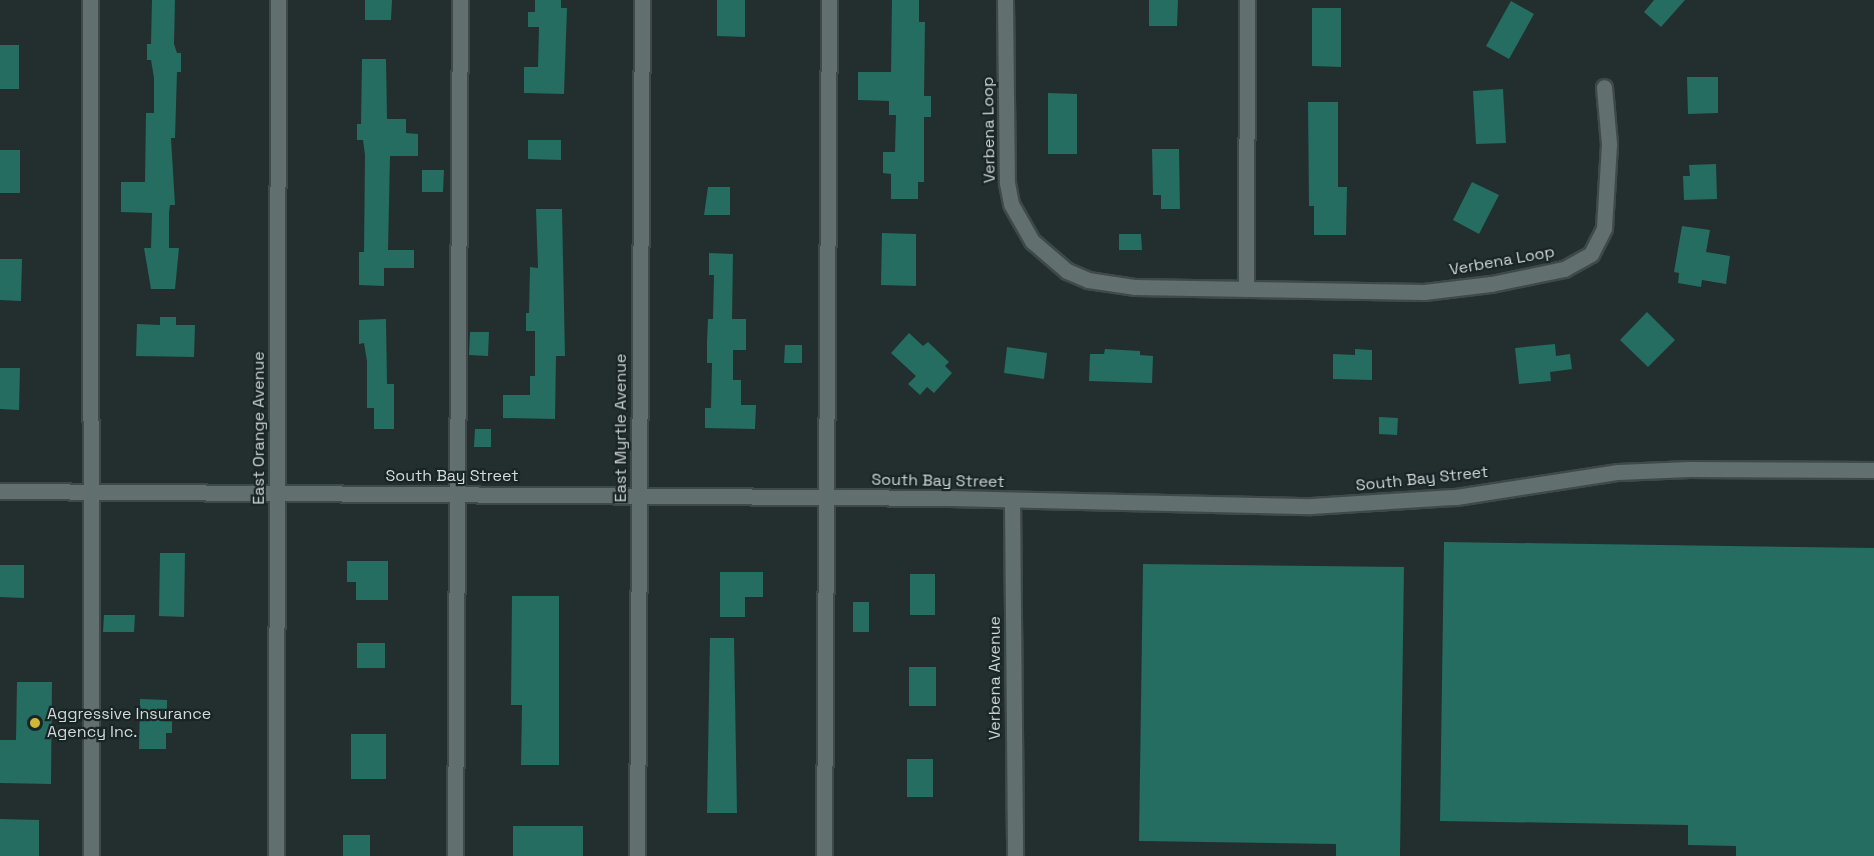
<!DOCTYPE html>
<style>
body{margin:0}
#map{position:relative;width:1874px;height:856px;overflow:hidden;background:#232e2f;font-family:"Space Grotesk",sans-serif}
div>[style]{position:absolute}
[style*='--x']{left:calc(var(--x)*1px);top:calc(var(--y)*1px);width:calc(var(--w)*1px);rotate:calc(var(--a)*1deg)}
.building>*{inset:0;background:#246d60}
.roads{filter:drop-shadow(2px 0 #3f4949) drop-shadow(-2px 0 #3f4949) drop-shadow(0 2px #3f4949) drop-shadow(0 -2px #3f4949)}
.minor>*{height:15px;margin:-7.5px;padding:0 7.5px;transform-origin:7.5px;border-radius:7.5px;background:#626f6f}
.dots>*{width:16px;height:16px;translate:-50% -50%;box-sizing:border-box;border:3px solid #192425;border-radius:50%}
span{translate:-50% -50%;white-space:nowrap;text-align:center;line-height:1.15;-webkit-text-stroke:4.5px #192425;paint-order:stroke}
.street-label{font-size:16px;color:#d2d9d9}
.poi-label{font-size:16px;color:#d2d9d9}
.left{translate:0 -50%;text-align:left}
</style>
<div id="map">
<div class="building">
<i style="clip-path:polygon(152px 0,175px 0,174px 44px,177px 53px,181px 53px,181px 72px,177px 72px,175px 138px,171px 138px,175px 205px,170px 205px,169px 213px,169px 248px,179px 248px,175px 289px,151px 289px,144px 248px,151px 248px,152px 213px,121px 212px,121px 182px,145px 182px,146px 113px,154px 113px,154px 78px,151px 60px,147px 60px,147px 44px,151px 44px)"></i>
<i style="clip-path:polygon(365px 0,392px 0,391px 20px,365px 20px)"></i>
<i style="clip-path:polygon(535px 0,561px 0,561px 8px,567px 8px,564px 94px,524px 93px,524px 67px,538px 67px,539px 27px,528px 27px,528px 12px,535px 12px)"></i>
<i style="clip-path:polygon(717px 0,745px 0,745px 37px,717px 36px)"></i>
<i style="clip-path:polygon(892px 0,919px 0,919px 22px,925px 22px,924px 96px,931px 96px,931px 117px,924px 117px,924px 182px,918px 182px,918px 199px,891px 199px,891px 174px,883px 173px,883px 152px,895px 152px,896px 115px,889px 115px,889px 101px,858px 100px,858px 72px,891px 72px)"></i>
<i style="clip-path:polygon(1149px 0,1178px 0,1177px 26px,1149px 26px)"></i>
<i style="clip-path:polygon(1654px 0,1685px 0,1661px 27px,1644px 12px)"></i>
<i style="clip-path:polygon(1511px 1px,1534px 14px,1509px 59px,1486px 46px)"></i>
<i style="clip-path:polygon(1312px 8px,1341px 8px,1341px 67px,1312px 66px)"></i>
<i style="clip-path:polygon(0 45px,19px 45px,19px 89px,0 89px)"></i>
<i style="clip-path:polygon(362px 59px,386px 59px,387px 119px,406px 119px,406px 133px,418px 134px,418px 156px,390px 156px,388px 250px,414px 250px,414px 268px,384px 268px,384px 286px,359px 285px,359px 252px,364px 252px,365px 155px,363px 140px,357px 140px,357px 124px,361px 124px)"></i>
<i style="clip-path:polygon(1687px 77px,1718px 77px,1718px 113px,1688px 114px)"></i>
<i style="clip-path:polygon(1503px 89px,1506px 143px,1476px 144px,1473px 91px)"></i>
<i style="clip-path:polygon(1048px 93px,1077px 94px,1077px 154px,1048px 154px)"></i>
<i style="clip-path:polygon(1308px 102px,1338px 102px,1338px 187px,1347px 187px,1346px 235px,1314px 235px,1314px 206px,1309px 206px)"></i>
<i style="clip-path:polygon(528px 140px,561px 140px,561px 160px,528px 159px)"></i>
<i style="clip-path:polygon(1152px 149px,1179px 149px,1180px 209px,1161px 209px,1161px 195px,1153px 195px)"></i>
<i style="clip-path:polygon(0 150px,20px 150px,20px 193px,0 193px)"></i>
<i style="clip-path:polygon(1716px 164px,1717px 199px,1684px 200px,1683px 176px,1690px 176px,1689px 165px)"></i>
<i style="clip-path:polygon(422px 170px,444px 170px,443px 192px,422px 192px)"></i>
<i style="clip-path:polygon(1472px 182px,1499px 195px,1479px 234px,1453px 220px)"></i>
<i style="clip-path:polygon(708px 187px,730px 187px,730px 215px,704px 215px)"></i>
<i style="clip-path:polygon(536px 209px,562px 209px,565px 356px,556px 356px,555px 419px,503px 418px,503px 395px,530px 395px,530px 376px,535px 376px,535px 331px,526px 331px,526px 313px,529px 313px,530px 267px,538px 268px)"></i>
<i style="clip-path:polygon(1682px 226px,1710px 230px,1706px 252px,1730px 256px,1726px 284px,1702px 280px,1701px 287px,1678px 283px,1679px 273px,1674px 272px)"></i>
<i style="clip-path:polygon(882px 233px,916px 234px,916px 286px,881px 285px)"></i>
<i style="clip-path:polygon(1119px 234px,1141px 234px,1142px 250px,1119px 250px)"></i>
<i style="clip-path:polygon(709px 253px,733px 254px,732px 319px,746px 319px,746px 350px,733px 350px,733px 380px,741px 380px,741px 405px,756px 405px,755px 429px,705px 428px,705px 408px,711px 408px,712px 363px,707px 363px,707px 342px,708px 319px,713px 319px,714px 275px,709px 275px)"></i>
<i style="clip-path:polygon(0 259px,22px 259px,21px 301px,0 300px)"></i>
<i style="clip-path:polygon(1647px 312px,1675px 340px,1648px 367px,1620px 340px)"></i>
<i style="clip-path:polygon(160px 317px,176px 317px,176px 325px,195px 325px,194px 357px,136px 356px,137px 324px,160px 325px)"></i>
<i style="clip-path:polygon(386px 319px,387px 384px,394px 384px,394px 429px,374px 429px,374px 408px,367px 408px,367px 361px,364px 343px,359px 344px,359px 320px)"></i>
<i style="clip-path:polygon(470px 332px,489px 332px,488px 356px,469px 355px)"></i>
<i style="clip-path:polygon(909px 333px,923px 346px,928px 342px,949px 362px,945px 366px,952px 373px,934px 393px,927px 387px,920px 395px,908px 384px,916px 376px,891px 353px)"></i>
<i style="clip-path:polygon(1555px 344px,1556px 356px,1570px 354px,1572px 369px,1550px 372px,1551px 381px,1519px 384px,1515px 348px)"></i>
<i style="clip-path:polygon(785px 345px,802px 345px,802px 363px,784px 363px)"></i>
<i style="clip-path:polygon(1007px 347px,1047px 353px,1044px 379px,1004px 373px)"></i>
<i style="clip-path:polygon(1105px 349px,1140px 351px,1140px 355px,1153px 356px,1152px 383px,1089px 381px,1090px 354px,1104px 354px)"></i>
<i style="clip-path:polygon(1355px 349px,1372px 350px,1372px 380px,1333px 379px,1333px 354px,1355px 355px)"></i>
<i style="clip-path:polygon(0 368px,20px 368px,19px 410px,0 409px)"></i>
<i style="clip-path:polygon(1379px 417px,1398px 418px,1397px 435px,1379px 434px)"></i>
<i style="clip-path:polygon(475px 429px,491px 429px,491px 447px,474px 447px)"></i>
<i style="clip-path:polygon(1444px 542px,1874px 548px,1874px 856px,1736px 856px,1736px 846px,1688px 845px,1688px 825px,1440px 821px)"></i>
<i style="clip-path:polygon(160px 553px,185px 553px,184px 617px,159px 616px)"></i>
<i style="clip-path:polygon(347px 561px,388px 561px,388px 600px,356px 600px,356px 582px,347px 582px)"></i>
<i style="clip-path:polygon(1143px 564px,1404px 567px,1400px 856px,1336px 856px,1336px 844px,1139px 841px)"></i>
<i style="clip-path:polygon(0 565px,24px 565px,24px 598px,0 597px)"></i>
<i style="clip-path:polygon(720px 572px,763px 572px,763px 597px,745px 597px,745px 617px,720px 617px)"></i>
<i style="clip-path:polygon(910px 574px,935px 574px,935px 615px,910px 615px)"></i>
<i style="clip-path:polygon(512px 596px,559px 596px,559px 765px,521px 765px,522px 705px,511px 705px)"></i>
<i style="clip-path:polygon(853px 602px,869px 602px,869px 632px,853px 632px)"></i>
<i style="clip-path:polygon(104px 615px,135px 615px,134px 632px,103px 632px)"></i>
<i style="clip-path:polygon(710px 638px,734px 638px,737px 813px,707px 813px)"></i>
<i style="clip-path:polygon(357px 643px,385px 643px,385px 668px,357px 668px)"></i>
<i style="clip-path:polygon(909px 667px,936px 667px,936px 706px,909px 706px)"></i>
<i style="clip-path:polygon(17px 682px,52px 682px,51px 784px,0 783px,0 740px,16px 740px)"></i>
<i style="clip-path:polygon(140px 699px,167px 700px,167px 711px,172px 711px,172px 733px,166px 733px,166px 749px,139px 749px)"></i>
<i style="clip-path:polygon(351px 734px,386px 734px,386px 779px,351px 779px)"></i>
<i style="clip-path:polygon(907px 759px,933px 759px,933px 797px,907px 797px)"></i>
<i style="clip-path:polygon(0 819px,39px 820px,39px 856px,0 856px)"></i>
<i style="clip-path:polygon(513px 826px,583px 826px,583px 856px,513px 856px)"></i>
<i style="clip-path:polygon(343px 835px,370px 835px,370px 856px,343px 856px)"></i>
</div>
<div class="roads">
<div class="minor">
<i style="--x:90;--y:0;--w:856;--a:89.93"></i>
<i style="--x:1005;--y:0;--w:183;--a:89.4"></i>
<i style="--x:1007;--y:183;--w:21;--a:79"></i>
<i style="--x:1011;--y:204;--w:43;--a:60.4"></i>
<i style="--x:1032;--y:241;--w:46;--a:40.6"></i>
<i style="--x:1067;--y:271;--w:23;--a:23"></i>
<i style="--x:1088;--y:280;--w:48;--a:8.5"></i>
<i style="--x:1135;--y:287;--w:289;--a:1"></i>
<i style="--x:1424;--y:292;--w:67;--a:-6.8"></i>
<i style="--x:1491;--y:284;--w:75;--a:-11.6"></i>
<i style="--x:1564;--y:269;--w:31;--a:-29"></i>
<i style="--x:1591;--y:254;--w:29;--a:-63"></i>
<i style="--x:1604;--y:228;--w:84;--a:-86.6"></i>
<i style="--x:1609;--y:144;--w:57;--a:-95"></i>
<i style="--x:1246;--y:288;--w:288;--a:-89.8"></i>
<i style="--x:0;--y:491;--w:949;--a:0.42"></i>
<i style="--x:949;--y:498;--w:362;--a:1.3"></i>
<i style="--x:1311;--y:506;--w:145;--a:-3.6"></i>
<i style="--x:1456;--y:497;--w:164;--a:-8.8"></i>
<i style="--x:1618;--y:472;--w:71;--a:-2.4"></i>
<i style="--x:1689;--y:469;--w:185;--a:0.3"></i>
<i style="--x:1012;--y:500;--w:356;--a:89.5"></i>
<i style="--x:276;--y:856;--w:856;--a:-89.87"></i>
<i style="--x:455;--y:856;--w:856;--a:-89.67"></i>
<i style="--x:637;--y:856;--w:856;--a:-89.67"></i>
<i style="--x:824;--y:856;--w:856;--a:-89.67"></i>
</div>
</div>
<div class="dots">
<i style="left:35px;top:723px;background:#d0b837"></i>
</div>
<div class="street-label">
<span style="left:989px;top:130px;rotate:-91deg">Verbena Loop</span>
<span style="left:1502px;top:261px;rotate:-10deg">Verbena Loop</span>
<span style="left:259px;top:428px;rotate:-90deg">East Orange Avenue</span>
<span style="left:621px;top:428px;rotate:-90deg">East Myrtle Avenue</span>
<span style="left:452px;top:476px">South Bay Street</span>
<span style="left:1422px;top:479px;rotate:-6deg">South Bay Street</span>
<span style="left:938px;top:481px;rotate:1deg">South Bay Street</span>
<span style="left:995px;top:678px;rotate:-90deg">Verbena Avenue</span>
</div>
<div class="poi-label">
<span class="left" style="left:47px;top:723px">Aggressive Insurance<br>Agency Inc.</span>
</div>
</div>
